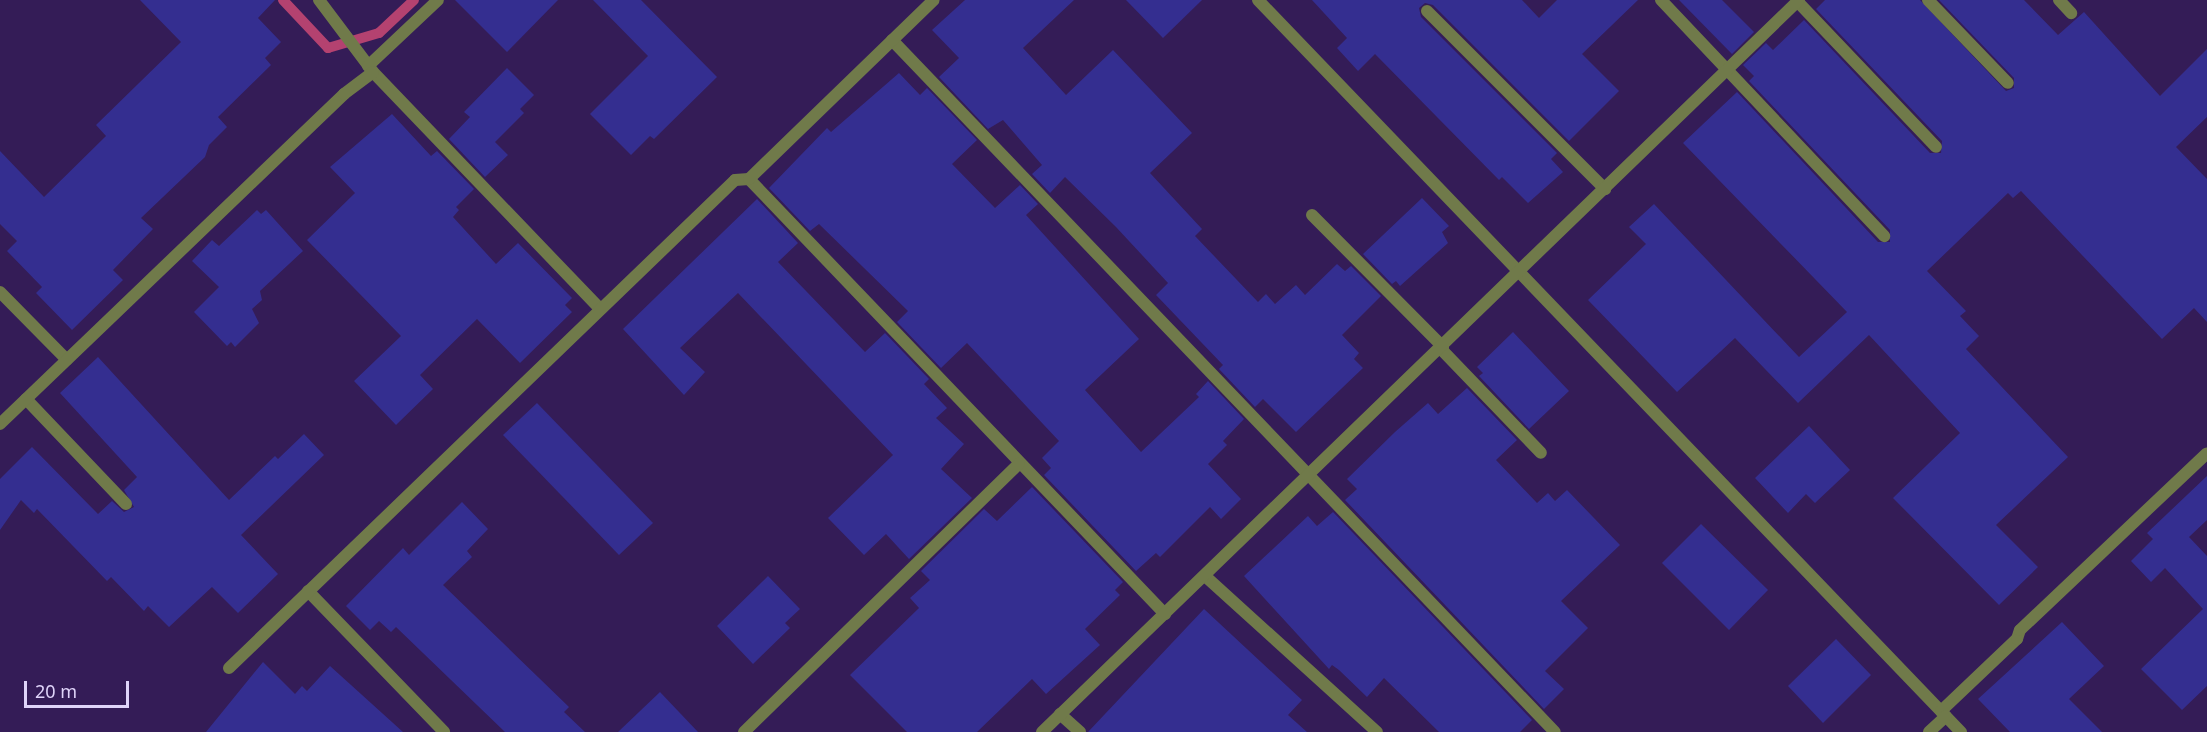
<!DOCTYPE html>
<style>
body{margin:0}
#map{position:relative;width:2207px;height:732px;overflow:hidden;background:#341c57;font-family:"Noto Sans",sans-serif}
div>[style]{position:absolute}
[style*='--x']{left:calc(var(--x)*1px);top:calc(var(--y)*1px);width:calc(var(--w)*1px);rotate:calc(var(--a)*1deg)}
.stream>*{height:10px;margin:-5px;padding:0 5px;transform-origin:5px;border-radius:5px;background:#b44270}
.building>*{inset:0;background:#342e90}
.street>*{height:12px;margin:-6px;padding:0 6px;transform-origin:6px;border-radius:6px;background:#707a4a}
span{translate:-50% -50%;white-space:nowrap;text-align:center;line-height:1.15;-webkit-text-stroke:6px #341c57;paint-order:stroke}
.scale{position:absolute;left:24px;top:681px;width:105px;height:27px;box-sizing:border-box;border:3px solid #dfd4f9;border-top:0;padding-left:8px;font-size:18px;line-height:21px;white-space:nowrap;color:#dfd4f9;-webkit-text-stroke:4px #341c57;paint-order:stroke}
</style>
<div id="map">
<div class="stream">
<i style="--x:283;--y:0;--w:66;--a:46.8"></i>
<i style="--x:328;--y:48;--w:53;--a:-16.4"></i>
<i style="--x:379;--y:33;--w:48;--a:-43.3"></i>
</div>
<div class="building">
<i style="clip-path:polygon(140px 0,275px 0,258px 18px,281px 42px,265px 58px,271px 65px,218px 117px,227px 127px,209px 145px,205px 157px,141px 218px,153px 229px,113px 270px,123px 280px,72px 330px,36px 293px,42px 287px,7px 251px,17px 241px,0 224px,0 151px,44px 197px,106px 136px,96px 125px,181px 42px)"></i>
<i style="clip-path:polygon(455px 0,558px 0,507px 52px)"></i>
<i style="clip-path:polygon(593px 0,641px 0,717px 77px,654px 139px,650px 136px,631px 155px,590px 114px,648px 56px)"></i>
<i style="clip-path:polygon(965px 0,1074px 0,1023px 48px,1066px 95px,1113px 50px,1192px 133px,1150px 173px,1202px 229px,1195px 236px,1258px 302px,1266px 294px,1275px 304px,1296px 285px,1305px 295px,1337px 264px,1345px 271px,1351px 266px,1381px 296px,1342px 335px,1359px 353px,1354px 359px,1363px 368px,1296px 432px,1263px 399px,1255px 407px,1219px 369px,1223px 365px,1156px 295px,1168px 283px,1116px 227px,1065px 177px,1050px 193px,1032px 174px,1042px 165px,1003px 120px,988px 129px,939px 77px,959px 58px,932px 30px)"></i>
<i style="clip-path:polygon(1126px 0,1202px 0,1163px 38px)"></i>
<i style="clip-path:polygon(1312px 0,1522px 0,1539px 18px,1557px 0,1638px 0,1582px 54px,1619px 91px,1569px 141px,1433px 5px,1425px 3px,1419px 8px,1421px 17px,1557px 153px,1551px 159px,1563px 172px,1528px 203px,1502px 177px,1499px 180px,1375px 54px,1358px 71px,1337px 48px,1347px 38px)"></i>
<i style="clip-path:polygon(1679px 0,1722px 0,1754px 32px,1732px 54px)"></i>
<i style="clip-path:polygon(1825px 0,1920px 0,2006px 91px,2014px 88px,2014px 78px,1939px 0,2024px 0,2058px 35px,2084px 12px,2160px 96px,2207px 49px,2207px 117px,2176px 147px,2207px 179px,2207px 322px,2194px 308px,2162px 339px,2021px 191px,2013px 198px,2008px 193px,1927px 271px,1966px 311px,1960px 316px,1979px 336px,1966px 349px,2068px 457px,1996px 525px,2038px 567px,1999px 605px,1893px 498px,1960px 433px,1869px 335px,1798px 403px,1735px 338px,1677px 392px,1588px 300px,1646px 244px,1629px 227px,1654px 204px,1799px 357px,1847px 312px,1683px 143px,1737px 92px,1878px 242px,1890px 242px,1890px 230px,1749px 81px,1754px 76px,1743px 65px,1766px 43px,1773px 50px,1804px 20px,1930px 153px,1941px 153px,1942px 141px,1816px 9px)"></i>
<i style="clip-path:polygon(507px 68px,534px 95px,520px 109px,524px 113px,495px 142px,508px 155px,485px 177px,449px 139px,470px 117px,464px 112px)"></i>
<i style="clip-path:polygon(899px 73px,920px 95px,927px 88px,977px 140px,952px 164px,995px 208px,1020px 185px,1038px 204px,1026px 215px,1139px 339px,1085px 390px,1141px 452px,1199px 397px,1196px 394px,1208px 381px,1244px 419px,1223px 441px,1227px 445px,1208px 464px,1241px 499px,1221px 519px,1210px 507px,1160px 557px,1156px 553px,1136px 571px,1044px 475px,1051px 468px,1042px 458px,1059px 441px,967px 343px,941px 368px,897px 322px,908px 311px,819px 224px,810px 231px,769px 188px,827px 128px,831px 132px)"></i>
<i style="clip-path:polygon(392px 114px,431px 156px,437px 151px,474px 189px,456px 207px,459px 210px,453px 217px,496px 264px,518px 243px,572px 298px,565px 305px,572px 312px,520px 363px,477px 319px,420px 375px,433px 389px,396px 425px,354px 381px,401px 336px,307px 240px,355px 193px,330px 167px)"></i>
<i style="clip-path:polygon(1422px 198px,1449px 226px,1442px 232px,1448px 243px,1400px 286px,1396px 281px,1392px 284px,1363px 254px)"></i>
<i style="clip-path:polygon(757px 199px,798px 243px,778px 262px,865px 352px,885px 333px,929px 379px,924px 384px,947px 408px,936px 418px,964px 444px,941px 469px,972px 498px,909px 559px,886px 534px,864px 555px,828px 518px,893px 455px,738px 293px,680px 348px,705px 372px,684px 395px,623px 329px)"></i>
<i style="clip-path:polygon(257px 210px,261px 214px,266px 210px,303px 251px,260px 291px,262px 300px,252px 309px,259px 323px,235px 347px,231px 342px,227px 346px,194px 312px,219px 287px,192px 261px,212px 240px,219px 246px)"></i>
<i style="clip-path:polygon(1513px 332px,1569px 391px,1529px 429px,1479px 376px,1483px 373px,1477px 367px)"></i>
<i style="clip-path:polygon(98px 357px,229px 500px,275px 456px,278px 459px,304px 434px,324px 455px,241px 535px,278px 574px,238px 613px,212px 587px,169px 627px,148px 606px,144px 611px,111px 577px,107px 581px,37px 509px,34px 513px,21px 500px,0 530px,0 479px,32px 447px,98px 514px,112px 501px,124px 512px,134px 507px,124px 490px,137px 477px,60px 393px)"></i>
<i style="clip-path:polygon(1467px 388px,1517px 440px,1496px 460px,1537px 503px,1548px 493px,1555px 501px,1567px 490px,1620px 545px,1561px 601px,1588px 628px,1545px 671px,1564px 689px,1544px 709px,1345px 500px,1357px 489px,1347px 479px,1395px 432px,1428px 403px,1438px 414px)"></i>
<i style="clip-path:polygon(537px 403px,653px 523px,619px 555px,503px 435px)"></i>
<i style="clip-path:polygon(1809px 426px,1850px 470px,1815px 503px,1806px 494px,1788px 513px,1755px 478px)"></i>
<i style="clip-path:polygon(2207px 476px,2207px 520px,2189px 537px,2207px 556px,2207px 686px,2182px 710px,2141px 669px,2203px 609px,2165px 568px,2151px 582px,2131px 561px,2153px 539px,2147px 533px)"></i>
<i style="clip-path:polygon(1032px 487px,1123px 582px,1115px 590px,1120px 595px,1085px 629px,1100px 645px,1046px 694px,1032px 679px,977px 732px,907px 732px,850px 675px,919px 608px,910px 598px,930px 580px,921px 571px,984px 509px,997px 521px)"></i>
<i style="clip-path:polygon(462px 502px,488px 529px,467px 551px,472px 557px,443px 585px,569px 707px,564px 712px,585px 732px,505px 732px,396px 627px,391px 632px,379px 621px,370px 630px,346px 606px,403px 548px,409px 555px)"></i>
<i style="clip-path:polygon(1333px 512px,1532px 720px,1520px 732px,1439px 732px,1384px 678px,1367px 697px,1339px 670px,1332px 665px,1329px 669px,1244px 576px,1308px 516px,1317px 526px)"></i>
<i style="clip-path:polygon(1701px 524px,1768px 590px,1729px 630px,1662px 563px)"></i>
<i style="clip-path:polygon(768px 576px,800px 609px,785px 623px,790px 628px,753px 664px,717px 626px)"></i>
<i style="clip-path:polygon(1204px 609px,1302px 700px,1288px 715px,1307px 732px,1088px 732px)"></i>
<i style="clip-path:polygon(2062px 622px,2104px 666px,2069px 699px,2102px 732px,2010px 732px,1978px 699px)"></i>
<i style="clip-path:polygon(1836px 639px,1871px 675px,1823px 723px,1788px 686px)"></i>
<i style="clip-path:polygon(263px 662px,295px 694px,302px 686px,307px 691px,330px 666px,403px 732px,206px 732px)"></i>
<i style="clip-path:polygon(660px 692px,698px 732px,618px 732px)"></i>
</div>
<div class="street">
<i style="--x:319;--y:0;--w:90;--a:53.1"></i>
<i style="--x:373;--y:72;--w:328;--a:46.2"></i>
<i style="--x:1258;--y:0;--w:1015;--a:46.16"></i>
<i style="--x:1661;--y:0;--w:325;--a:46.6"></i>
<i style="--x:1928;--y:0;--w:115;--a:46.1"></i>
<i style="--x:2059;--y:0;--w:18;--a:47"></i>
<i style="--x:1798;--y:2;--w:200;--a:46.4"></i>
<i style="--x:1427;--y:11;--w:252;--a:45"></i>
<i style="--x:892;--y:40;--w:958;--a:46.23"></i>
<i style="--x:368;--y:66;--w:96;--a:-43.3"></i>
<i style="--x:749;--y:179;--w:602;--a:46.28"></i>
<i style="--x:1312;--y:215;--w:186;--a:45.2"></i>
<i style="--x:0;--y:292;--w:95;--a:45.4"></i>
<i style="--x:1441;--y:349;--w:144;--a:46.1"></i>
<i style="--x:26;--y:399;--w:145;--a:46.4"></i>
<i style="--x:0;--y:424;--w:477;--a:-43.8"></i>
<i style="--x:344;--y:94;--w:36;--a:-37"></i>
<i style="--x:1205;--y:576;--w:232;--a:42.2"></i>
<i style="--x:308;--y:591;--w:196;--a:46"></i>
<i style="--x:229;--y:668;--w:703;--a:-43.96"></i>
<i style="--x:735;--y:180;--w:14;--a:-4"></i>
<i style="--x:749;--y:179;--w:257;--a:-44.1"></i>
<i style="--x:1941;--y:711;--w:105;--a:-43.5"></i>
<i style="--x:2017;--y:639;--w:9;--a:-72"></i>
<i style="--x:2020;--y:630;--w:257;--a:-43.4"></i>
<i style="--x:1060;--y:714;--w:27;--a:42"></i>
<i style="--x:744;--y:732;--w:384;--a:-44.3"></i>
<i style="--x:1042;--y:732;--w:1053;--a:-44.04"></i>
<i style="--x:1929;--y:732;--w:23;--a:-43"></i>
</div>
<div class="scale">20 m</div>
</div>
